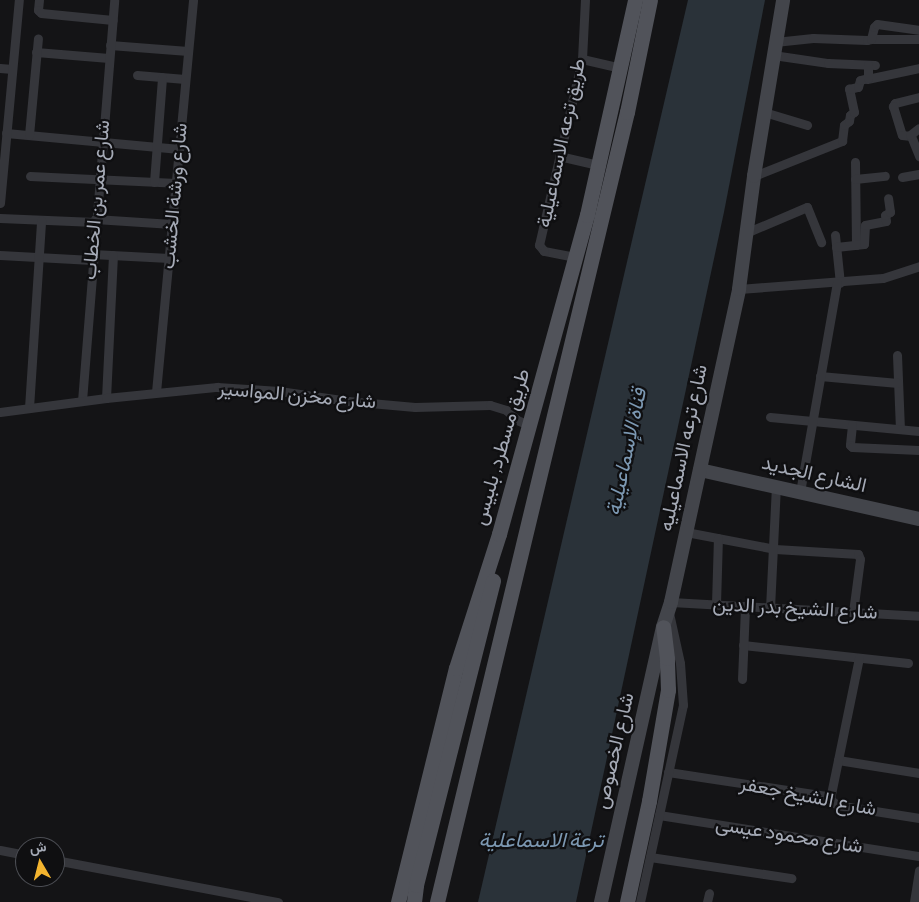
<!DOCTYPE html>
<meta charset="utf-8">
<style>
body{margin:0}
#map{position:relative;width:919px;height:902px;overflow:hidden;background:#141416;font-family:"Alegreya Sans",Vazirmatn,sans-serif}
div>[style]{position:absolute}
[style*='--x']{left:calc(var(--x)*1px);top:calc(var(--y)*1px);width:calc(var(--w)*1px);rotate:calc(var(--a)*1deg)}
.water>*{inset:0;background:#2a3239}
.street>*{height:9px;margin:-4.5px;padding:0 4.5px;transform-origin:4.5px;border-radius:4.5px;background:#35363b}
.secondary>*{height:14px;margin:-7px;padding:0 7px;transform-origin:7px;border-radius:7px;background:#43454b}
.primary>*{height:15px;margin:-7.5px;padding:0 7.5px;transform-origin:7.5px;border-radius:7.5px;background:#51535a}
span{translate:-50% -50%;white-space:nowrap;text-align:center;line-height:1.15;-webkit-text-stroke:4.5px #0f0f11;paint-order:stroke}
.street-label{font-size:20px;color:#a5aab6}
.water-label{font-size:21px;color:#7c98b2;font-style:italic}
.north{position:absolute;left:15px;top:837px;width:50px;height:50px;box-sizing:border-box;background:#0f0f11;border:1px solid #4b4d53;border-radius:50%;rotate:352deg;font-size:14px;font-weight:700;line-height:20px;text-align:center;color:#a5aab6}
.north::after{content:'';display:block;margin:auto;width:18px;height:22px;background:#f3b42f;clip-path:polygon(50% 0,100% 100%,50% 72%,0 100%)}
</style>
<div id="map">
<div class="water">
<i style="clip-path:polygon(688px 0,765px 0,724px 212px,576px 902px,478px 902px)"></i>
</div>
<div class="street">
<i style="--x:39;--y:0;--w:10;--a:96"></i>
<i style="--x:38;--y:10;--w:4;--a:45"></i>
<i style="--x:41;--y:13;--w:72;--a:5.6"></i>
<i style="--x:871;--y:39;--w:48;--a:0"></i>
<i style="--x:775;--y:42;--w:38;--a:-6"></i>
<i style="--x:813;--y:38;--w:54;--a:2.1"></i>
<i style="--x:867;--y:40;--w:4;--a:-14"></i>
<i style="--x:871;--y:39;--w:12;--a:-76"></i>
<i style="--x:874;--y:27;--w:4;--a:-45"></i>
<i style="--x:877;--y:24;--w:42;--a:8.1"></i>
<i style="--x:110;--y:45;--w:78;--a:4.4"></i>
<i style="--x:36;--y:52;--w:73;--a:4.7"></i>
<i style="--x:773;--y:55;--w:56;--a:8.3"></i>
<i style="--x:828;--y:63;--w:47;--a:2.4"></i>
<i style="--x:582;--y:59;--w:40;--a:13"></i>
<i style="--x:0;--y:68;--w:12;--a:5"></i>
<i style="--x:137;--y:75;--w:48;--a:4.8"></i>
<i style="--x:867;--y:79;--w:53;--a:-11.9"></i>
<i style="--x:919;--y:97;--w:25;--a:166"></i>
<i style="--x:895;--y:103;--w:4;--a:124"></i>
<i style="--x:893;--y:106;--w:30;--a:73"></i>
<i style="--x:902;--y:135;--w:9;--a:6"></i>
<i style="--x:911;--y:136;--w:22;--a:68"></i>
<i style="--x:764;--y:112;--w:45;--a:16.8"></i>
<i style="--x:6;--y:133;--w:174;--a:5.3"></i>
<i style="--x:29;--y:135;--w:97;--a:-84.7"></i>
<i style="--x:910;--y:135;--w:11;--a:-38"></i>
<i style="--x:559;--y:156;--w:40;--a:13"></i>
<i style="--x:855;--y:162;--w:83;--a:89.3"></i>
<i style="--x:30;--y:176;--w:146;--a:2.7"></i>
<i style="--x:754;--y:176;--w:95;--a:-21.7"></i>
<i style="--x:842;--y:141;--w:16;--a:-83"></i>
<i style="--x:844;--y:125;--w:6;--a:-39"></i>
<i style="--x:849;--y:121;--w:6;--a:-81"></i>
<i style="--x:850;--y:115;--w:5;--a:-37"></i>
<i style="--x:854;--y:112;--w:24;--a:-102"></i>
<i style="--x:849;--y:89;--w:9;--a:-13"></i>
<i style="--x:858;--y:87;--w:7;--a:-74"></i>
<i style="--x:860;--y:80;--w:8;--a:-14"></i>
<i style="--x:868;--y:78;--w:13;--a:-90"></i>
<i style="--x:902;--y:177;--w:17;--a:-10"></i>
<i style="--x:855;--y:179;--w:30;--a:-6"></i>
<i style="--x:154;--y:182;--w:105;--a:-85.6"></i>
<i style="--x:0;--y:203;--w:204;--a:-84.7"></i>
<i style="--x:0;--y:218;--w:95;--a:2.4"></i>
<i style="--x:95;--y:219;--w:77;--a:3.7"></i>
<i style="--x:748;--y:232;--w:64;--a:-23"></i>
<i style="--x:807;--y:207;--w:38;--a:68"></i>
<i style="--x:835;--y:235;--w:48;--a:84.1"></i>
<i style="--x:836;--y:247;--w:28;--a:-6"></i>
<i style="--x:864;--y:244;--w:19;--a:-87"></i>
<i style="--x:865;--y:225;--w:21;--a:-11"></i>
<i style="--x:886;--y:221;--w:6;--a:-99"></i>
<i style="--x:885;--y:215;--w:6;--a:-31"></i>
<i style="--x:890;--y:212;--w:14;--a:-98"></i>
<i style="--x:92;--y:254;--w:77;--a:3"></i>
<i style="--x:0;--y:255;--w:92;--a:3.1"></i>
<i style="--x:575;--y:257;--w:32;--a:-169"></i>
<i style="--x:544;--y:251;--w:8;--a:-130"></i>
<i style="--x:539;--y:245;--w:191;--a:-77"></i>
<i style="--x:582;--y:59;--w:59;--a:-87.1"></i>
<i style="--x:739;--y:289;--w:144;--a:-4.4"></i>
<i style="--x:883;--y:278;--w:38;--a:-18"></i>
<i style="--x:897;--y:355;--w:74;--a:87.7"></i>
<i style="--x:820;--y:376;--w:78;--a:5.1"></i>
<i style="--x:156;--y:392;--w:394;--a:-84.6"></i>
<i style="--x:106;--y:398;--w:143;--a:-87.2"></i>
<i style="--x:82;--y:401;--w:402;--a:-85.4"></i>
<i style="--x:29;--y:408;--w:188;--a:-86.3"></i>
<i style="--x:0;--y:412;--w:107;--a:-7.5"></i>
<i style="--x:106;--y:398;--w:112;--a:-5.7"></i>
<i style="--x:217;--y:387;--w:62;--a:3.7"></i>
<i style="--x:279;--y:391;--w:70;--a:8.2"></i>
<i style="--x:348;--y:401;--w:67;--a:5.1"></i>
<i style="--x:415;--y:407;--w:75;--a:-1.5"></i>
<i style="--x:490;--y:405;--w:17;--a:17"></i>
<i style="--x:506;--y:410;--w:15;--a:42"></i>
<i style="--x:517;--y:420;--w:13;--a:23"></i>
<i style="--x:770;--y:417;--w:150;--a:5.4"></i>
<i style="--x:852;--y:425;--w:20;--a:96"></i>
<i style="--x:850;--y:445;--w:3;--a:45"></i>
<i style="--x:852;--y:447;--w:67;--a:2.6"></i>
<i style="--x:800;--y:492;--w:212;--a:-80"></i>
<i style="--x:686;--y:532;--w:91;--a:10.8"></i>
<i style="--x:775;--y:549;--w:83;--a:3.4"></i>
<i style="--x:858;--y:554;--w:5;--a:68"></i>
<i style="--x:860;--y:559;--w:53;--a:97.5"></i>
<i style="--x:671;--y:602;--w:248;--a:3.2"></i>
<i style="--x:716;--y:604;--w:66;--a:-88.3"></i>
<i style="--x:770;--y:608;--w:122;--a:-87.2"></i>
<i style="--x:743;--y:645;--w:166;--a:6.2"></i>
<i style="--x:742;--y:679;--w:73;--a:-87.6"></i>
<i style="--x:838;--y:760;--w:82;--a:9.1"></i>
<i style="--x:668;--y:772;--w:160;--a:8.6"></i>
<i style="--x:826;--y:796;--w:14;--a:39"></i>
<i style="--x:837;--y:805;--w:83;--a:9"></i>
<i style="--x:830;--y:799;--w:144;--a:-78.4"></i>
<i style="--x:659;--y:815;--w:263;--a:9"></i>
<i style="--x:0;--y:850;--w:25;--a:11"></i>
<i style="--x:650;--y:857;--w:143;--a:8.5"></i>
<i style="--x:55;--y:860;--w:227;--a:10.7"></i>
<i style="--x:640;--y:902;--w:202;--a:-77.7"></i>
<i style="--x:683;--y:705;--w:42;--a:-94.1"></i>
<i style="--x:680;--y:663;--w:51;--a:-102.4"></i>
<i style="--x:707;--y:902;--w:9;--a:-77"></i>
<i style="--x:914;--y:902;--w:32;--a:-81"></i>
</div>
<div class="secondary">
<i style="--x:700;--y:470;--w:224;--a:12.6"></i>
<i style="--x:601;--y:902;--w:282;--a:-77.3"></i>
<i style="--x:663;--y:627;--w:26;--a:-72"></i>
<i style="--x:671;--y:602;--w:320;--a:-77.7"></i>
<i style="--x:739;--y:289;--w:114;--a:-82.4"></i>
<i style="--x:754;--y:176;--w:178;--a:-80.6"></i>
</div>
<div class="primary">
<i style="--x:398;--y:902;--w:241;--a:-76.1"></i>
<i style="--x:456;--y:668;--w:141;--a:-72.2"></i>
<i style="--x:499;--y:534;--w:331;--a:-74.6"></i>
<i style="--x:587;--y:215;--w:220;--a:-77.4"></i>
<i style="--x:414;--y:902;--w:17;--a:-83"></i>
<i style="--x:416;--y:885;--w:314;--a:-75.8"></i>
<i style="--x:437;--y:902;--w:813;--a:-76.48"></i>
<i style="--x:627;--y:112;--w:114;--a:-78.4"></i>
<i style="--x:627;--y:902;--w:103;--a:-77.7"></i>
<i style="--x:649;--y:801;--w:113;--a:-80.3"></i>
<i style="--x:668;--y:690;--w:32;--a:-92"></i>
<i style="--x:667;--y:658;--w:31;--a:-97"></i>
</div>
<div class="street-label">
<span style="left:562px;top:143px;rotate:-78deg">طريق ترعه الاسماعيلية</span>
<span style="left:175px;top:196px;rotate:-85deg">شارع ورشة الخشب</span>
<span style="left:97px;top:200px;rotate:-85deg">شارع عمر بن الخطاب</span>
<span style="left:297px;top:396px;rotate:5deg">شارع مخزن المواسير</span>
<span style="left:502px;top:447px;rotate:-74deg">طريق مسطرد, بلبيس</span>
<span style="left:684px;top:448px;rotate:-78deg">شارع ترعه الاسماعيليه</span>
<span style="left:814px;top:475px;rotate:13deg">الشارع الجديد</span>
<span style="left:795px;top:609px;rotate:3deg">شارع الشيخ بدر الدين</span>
<span style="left:615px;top:751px;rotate:-77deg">شارع الخصوص</span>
<span style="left:808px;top:797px;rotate:11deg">شارع الشيخ جعفر</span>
<span style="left:789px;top:836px;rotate:9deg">شارع محمود عيسى</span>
</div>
<div class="water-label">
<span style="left:627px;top:452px;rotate:-78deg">قناة الإسماعيلية</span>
<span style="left:541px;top:841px">ترعة الاسماعلية</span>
</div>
<div class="north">ش</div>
</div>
